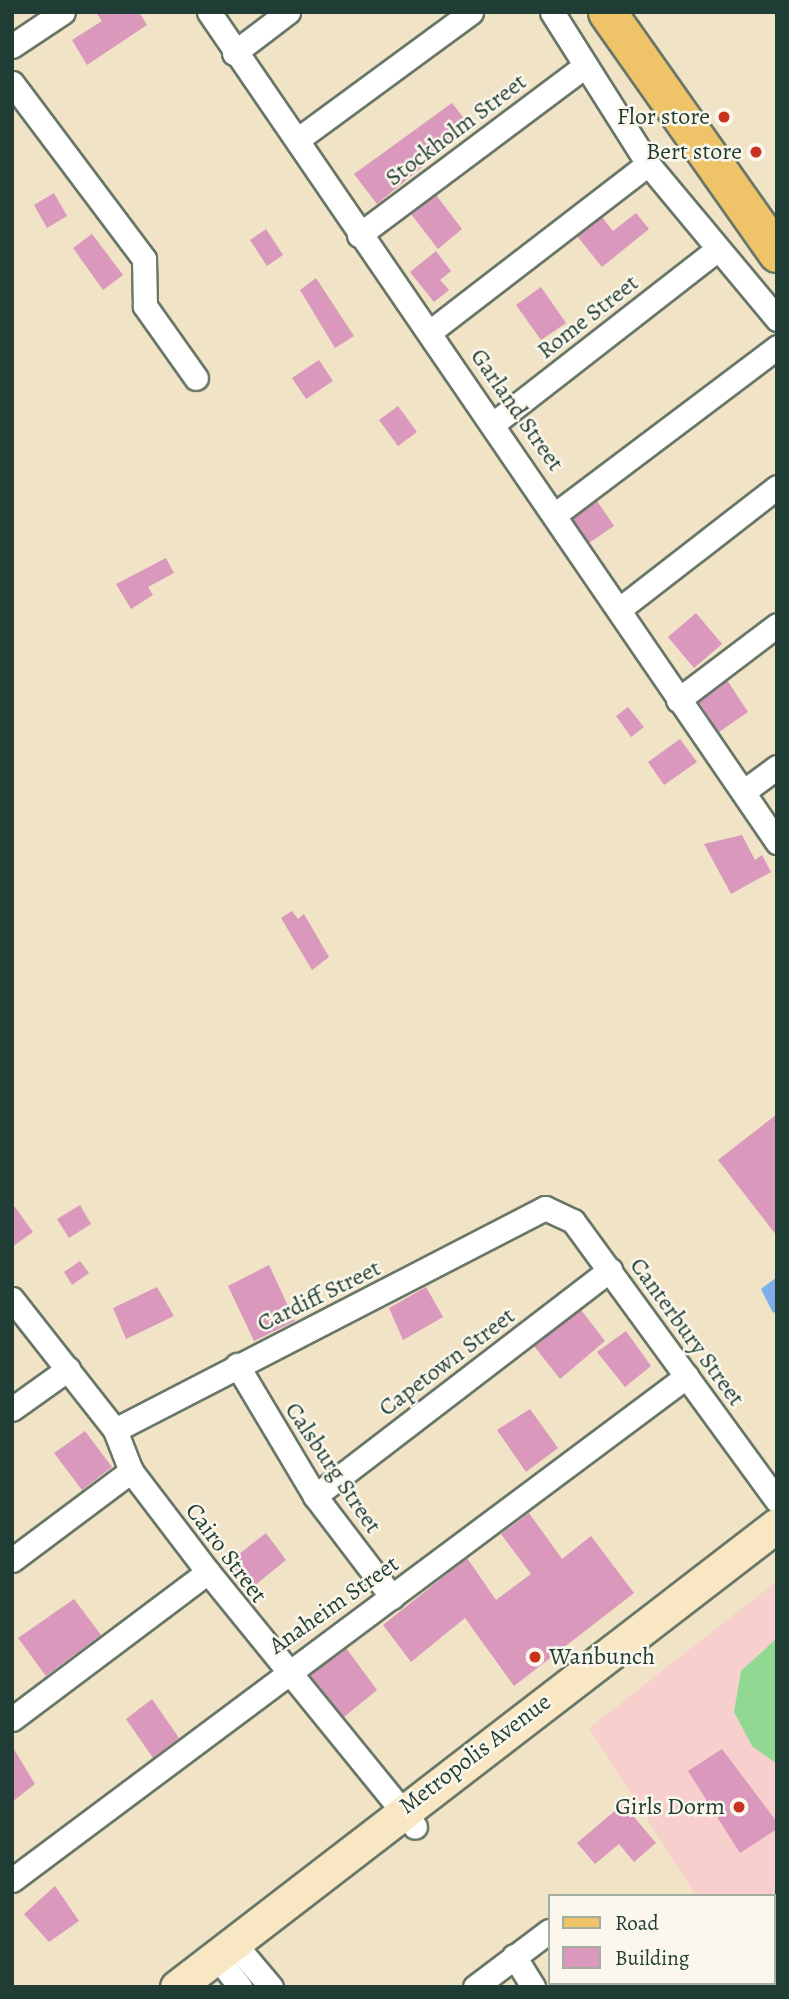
<!DOCTYPE html>
<style>
body{margin:0}
#map{position:relative;width:789px;height:1999px;overflow:hidden;background:#f0e3c6;font-family:Alegreya,serif}
div>[style]{position:absolute}
[style*='--x']{left:calc(var(--x)*1px);top:calc(var(--y)*1px);width:calc(var(--w)*1px);rotate:calc(var(--a)*1deg)}
.built>*{inset:0;background:#f7d0ce}
.green>*{inset:0;background:#91d993}
.water>*{inset:0;background:#7eafea}
.building>*{inset:0;background:#d998bc}
.roads{filter:drop-shadow(2px 0 #687767) drop-shadow(-2px 0 #687767) drop-shadow(0 2px #687767) drop-shadow(0 -2px #687767)}
.minor>*{height:23px;margin:-11.5px;padding:0 11.5px;transform-origin:11.5px;border-radius:11.5px;background:#fff}
.secondary>*{height:33px;margin:-16.5px;padding:0 16.5px;transform-origin:16.5px;border-radius:16.5px;background:#f9e7c3}
.primary>*{height:37px;margin:-18.5px;padding:0 18.5px;transform-origin:18.5px;border-radius:18.5px;background:#efc469}
.dots>*{width:19px;height:19px;translate:-50% -50%;box-sizing:border-box;border:4px solid #fbf7ec;border-radius:50%}
span{translate:-50% -50%;white-space:nowrap;text-align:center;line-height:1.15;-webkit-text-stroke:5px #fbf7ec;paint-order:stroke}
.poi-label{font-size:24px;color:#1f3d34}
.right{translate:-100% -50%;text-align:right}
.left{translate:0 -50%;text-align:left}
.street-label{font-size:24px;color:#1f3d34}
.frame{position:absolute;inset:0;border:14px solid #1f3d34;pointer-events:none}
.legend{position:absolute;left:548px;top:1894px;width:228px;height:91px;box-sizing:border-box;background:#fbf7ec;border:2px solid #a3ada2;margin:0;padding:9px 12px;list-style:none;font-size:21px;color:#1f3d34}
.legend li{display:flex;align-items:center;gap:14px;height:35px}
.legend b{width:35px;border:2px solid #a3ada2}
</style>
<div id="map">
<div class="built">
<i style="clip-path:polygon(777px 1581px,777px 1987px,755px 1987px,773px 1983px,773px 1896px,696px 1896px,589px 1728px)"></i>
</div>
<div class="green">
<i style="clip-path:polygon(777px 1638px,777px 1764px,752px 1746px,734px 1712px,741px 1671px)"></i>
</div>
<div class="water">
<i style="clip-path:polygon(777px 1277px,777px 1311px,773px 1313px,761px 1289px)"></i>
</div>
<div class="building">
<i style="clip-path:polygon(96px 12px,139px 12px,147px 25px,87px 65px,72px 40px,102px 21px)"></i>
<i style="clip-path:polygon(452px 103px,471px 127px,377px 204px,354px 174px)"></i>
<i style="clip-path:polygon(54px 193px,67px 216px,47px 228px,34px 205px)"></i>
<i style="clip-path:polygon(436px 195px,462px 229px,438px 249px,411px 214px)"></i>
<i style="clip-path:polygon(636px 213px,649px 229px,602px 267px,577px 236px,602px 217px,613px 231px)"></i>
<i style="clip-path:polygon(266px 229px,283px 255px,267px 266px,250px 240px)"></i>
<i style="clip-path:polygon(92px 234px,123px 275px,103px 290px,73px 248px)"></i>
<i style="clip-path:polygon(436px 251px,451px 271px,440px 280px,449px 290px,434px 302px,410px 272px)"></i>
<i style="clip-path:polygon(316px 278px,354px 336px,335px 348px,300px 290px)"></i>
<i style="clip-path:polygon(541px 287px,566px 323px,541px 340px,516px 305px)"></i>
<i style="clip-path:polygon(319px 360px,333px 381px,306px 399px,292px 378px)"></i>
<i style="clip-path:polygon(398px 406px,417px 432px,398px 446px,379px 420px)"></i>
<i style="clip-path:polygon(597px 501px,614px 526px,589px 543px,573px 519px)"></i>
<i style="clip-path:polygon(166px 558px,174px 573px,148px 587px,153px 595px,131px 609px,116px 584px)"></i>
<i style="clip-path:polygon(696px 613px,722px 644px,694px 668px,668px 637px)"></i>
<i style="clip-path:polygon(727px 680px,748px 712px,719px 732px,699px 702px)"></i>
<i style="clip-path:polygon(628px 707px,644px 727px,631px 737px,616px 716px)"></i>
<i style="clip-path:polygon(680px 739px,697px 762px,664px 785px,648px 762px)"></i>
<i style="clip-path:polygon(742px 835px,755px 860px,762px 855px,771px 872px,731px 894px,704px 844px)"></i>
<i style="clip-path:polygon(292px 911px,298px 919px,304px 914px,329px 957px,312px 970px,281px 918px)"></i>
<i style="clip-path:polygon(777px 1114px,777px 1236px,718px 1160px)"></i>
<i style="clip-path:polygon(12px 1203px,33px 1232px,12px 1247px)"></i>
<i style="clip-path:polygon(80px 1205px,91px 1224px,69px 1238px,57px 1219px)"></i>
<i style="clip-path:polygon(80px 1261px,89px 1273px,72px 1285px,64px 1272px)"></i>
<i style="clip-path:polygon(269px 1265px,295px 1321px,254px 1341px,228px 1286px)"></i>
<i style="clip-path:polygon(157px 1287px,174px 1316px,126px 1339px,113px 1308px)"></i>
<i style="clip-path:polygon(426px 1287px,443px 1317px,403px 1340px,389px 1308px)"></i>
<i style="clip-path:polygon(581px 1310px,605px 1341px,560px 1379px,534px 1346px)"></i>
<i style="clip-path:polygon(626px 1331px,651px 1366px,625px 1387px,597px 1352px)"></i>
<i style="clip-path:polygon(530px 1409px,558px 1448px,526px 1472px,497px 1430px)"></i>
<i style="clip-path:polygon(85px 1431px,112px 1467px,82px 1490px,54px 1453px)"></i>
<i style="clip-path:polygon(529px 1513px,562px 1559px,591px 1536px,634px 1593px,514px 1686px,465px 1618px,411px 1662px,383px 1625px,467px 1558px,496px 1600px,531px 1574px,501px 1534px)"></i>
<i style="clip-path:polygon(266px 1533px,286px 1560px,249px 1590px,229px 1562px)"></i>
<i style="clip-path:polygon(74px 1599px,101px 1635px,46px 1676px,18px 1638px)"></i>
<i style="clip-path:polygon(346px 1648px,377px 1690px,344px 1717px,310px 1675px)"></i>
<i style="clip-path:polygon(152px 1699px,179px 1738px,153px 1758px,126px 1719px)"></i>
<i style="clip-path:polygon(12px 1746px,35px 1784px,12px 1802px)"></i>
<i style="clip-path:polygon(722px 1749px,777px 1822px,777px 1829px,740px 1853px,688px 1771px)"></i>
<i style="clip-path:polygon(623px 1804px,656px 1843px,634px 1862px,619px 1844px,595px 1864px,577px 1843px)"></i>
<i style="clip-path:polygon(55px 1886px,79px 1921px,49px 1942px,24px 1914px)"></i>
</div>
<div class="roads">
<div class="minor">
<i style="--x:209;--y:12;--w:1006;--a:55.61"></i>
<i style="--x:552;--y:12;--w:180;--a:57.7"></i>
<i style="--x:648;--y:164;--w:202;--a:50.2"></i>
<i style="--x:12;--y:46;--w:61;--a:-33.7"></i>
<i style="--x:234;--y:53;--w:68;--a:-37.2"></i>
<i style="--x:12;--y:83;--w:220;--a:53.1"></i>
<i style="--x:144;--y:259;--w:47;--a:88.8"></i>
<i style="--x:145;--y:306;--w:88;--a:54.7"></i>
<i style="--x:297;--y:140;--w:216;--a:-36.3"></i>
<i style="--x:359;--y:235;--w:282;--a:-36.8"></i>
<i style="--x:431;--y:331;--w:274;--a:-37.6"></i>
<i style="--x:493;--y:424;--w:281;--a:-37.9"></i>
<i style="--x:557;--y:513;--w:276;--a:-37"></i>
<i style="--x:621;--y:608;--w:197;--a:-37.8"></i>
<i style="--x:678;--y:700;--w:124;--a:-37.1"></i>
<i style="--x:743;--y:792;--w:42;--a:-36.3"></i>
<i style="--x:12;--y:1299;--w:167;--a:51.8"></i>
<i style="--x:115;--y:1430;--w:44;--a:68.7"></i>
<i style="--x:131;--y:1471;--w:127;--a:52.7"></i>
<i style="--x:208;--y:1572;--w:328;--a:50.9"></i>
<i style="--x:237;--y:1365;--w:152;--a:59.2"></i>
<i style="--x:315;--y:1496;--w:127;--a:52.7"></i>
<i style="--x:12;--y:1409;--w:69;--a:-35.5"></i>
<i style="--x:115;--y:1430;--w:484;--a:-27.3"></i>
<i style="--x:545;--y:1208;--w:31;--a:25"></i>
<i style="--x:573;--y:1221;--w:346;--a:53.9"></i>
<i style="--x:315;--y:1496;--w:372;--a:-37.5"></i>
<i style="--x:12;--y:1560;--w:149;--a:-36.8"></i>
<i style="--x:12;--y:1719;--w:245;--a:-36.9"></i>
<i style="--x:12;--y:1880;--w:842;--a:-36.75"></i>
<i style="--x:233;--y:1942;--w:59;--a:49.8"></i>
<i style="--x:216;--y:1956;--w:39;--a:52"></i>
<i style="--x:514;--y:1956;--w:36;--a:58"></i>
<i style="--x:664;--y:1983;--w:5;--a:53"></i>
<i style="--x:475;--y:1987;--w:93;--a:-37.1"></i>
</div>
<div class="secondary">
<i style="--x:177;--y:1987;--w:757;--a:-37.6"></i>
</div>
<div class="primary">
<i style="--x:607;--y:12;--w:295;--a:54.8"></i>
</div>
</div>
<div class="dots">
<i style="left:724px;top:117px;background:#c8321e"></i>
<i style="left:756px;top:152px;background:#c8321e"></i>
<i style="left:535px;top:1657px;background:#c8321e"></i>
<i style="left:739px;top:1807px;background:#c8321e"></i>
</div>
<div class="poi-label">
<span class="right" style="left:710px;top:117px">Flor store</span>
<span class="right" style="left:742px;top:152px">Bert store</span>
<span class="left" style="left:549px;top:1657px">Wanbunch</span>
<span class="right" style="left:725px;top:1807px">Girls Dorm</span>
</div>
<div class="street-label">
<span style="left:456px;top:130px;rotate:-37deg">Stockholm Street</span>
<span style="left:588px;top:317px;rotate:-38deg">Rome Street</span>
<span style="left:517px;top:410px;rotate:55deg">Garland Street</span>
<span style="left:319px;top:1296px;rotate:-26deg">Cardiff Street</span>
<span style="left:687px;top:1332px;rotate:54deg">Canterbury Street</span>
<span style="left:447px;top:1362px;rotate:-37deg">Capetown Street</span>
<span style="left:333px;top:1468px;rotate:56deg">Calsburg Street</span>
<span style="left:226px;top:1553px;rotate:53deg">Cairo Street</span>
<span style="left:334px;top:1605px;rotate:-35deg">Anaheim Street</span>
<span style="left:475px;top:1754px;rotate:-37deg">Metropolis Avenue</span>
</div>
<div class="frame"></div>
<ul class="legend">
<li><b style="height:9px;background:#efc469"></b>Road</li>
<li><b style="height:19px;background:#d998bc"></b>Building</li>
</ul>
</div>
